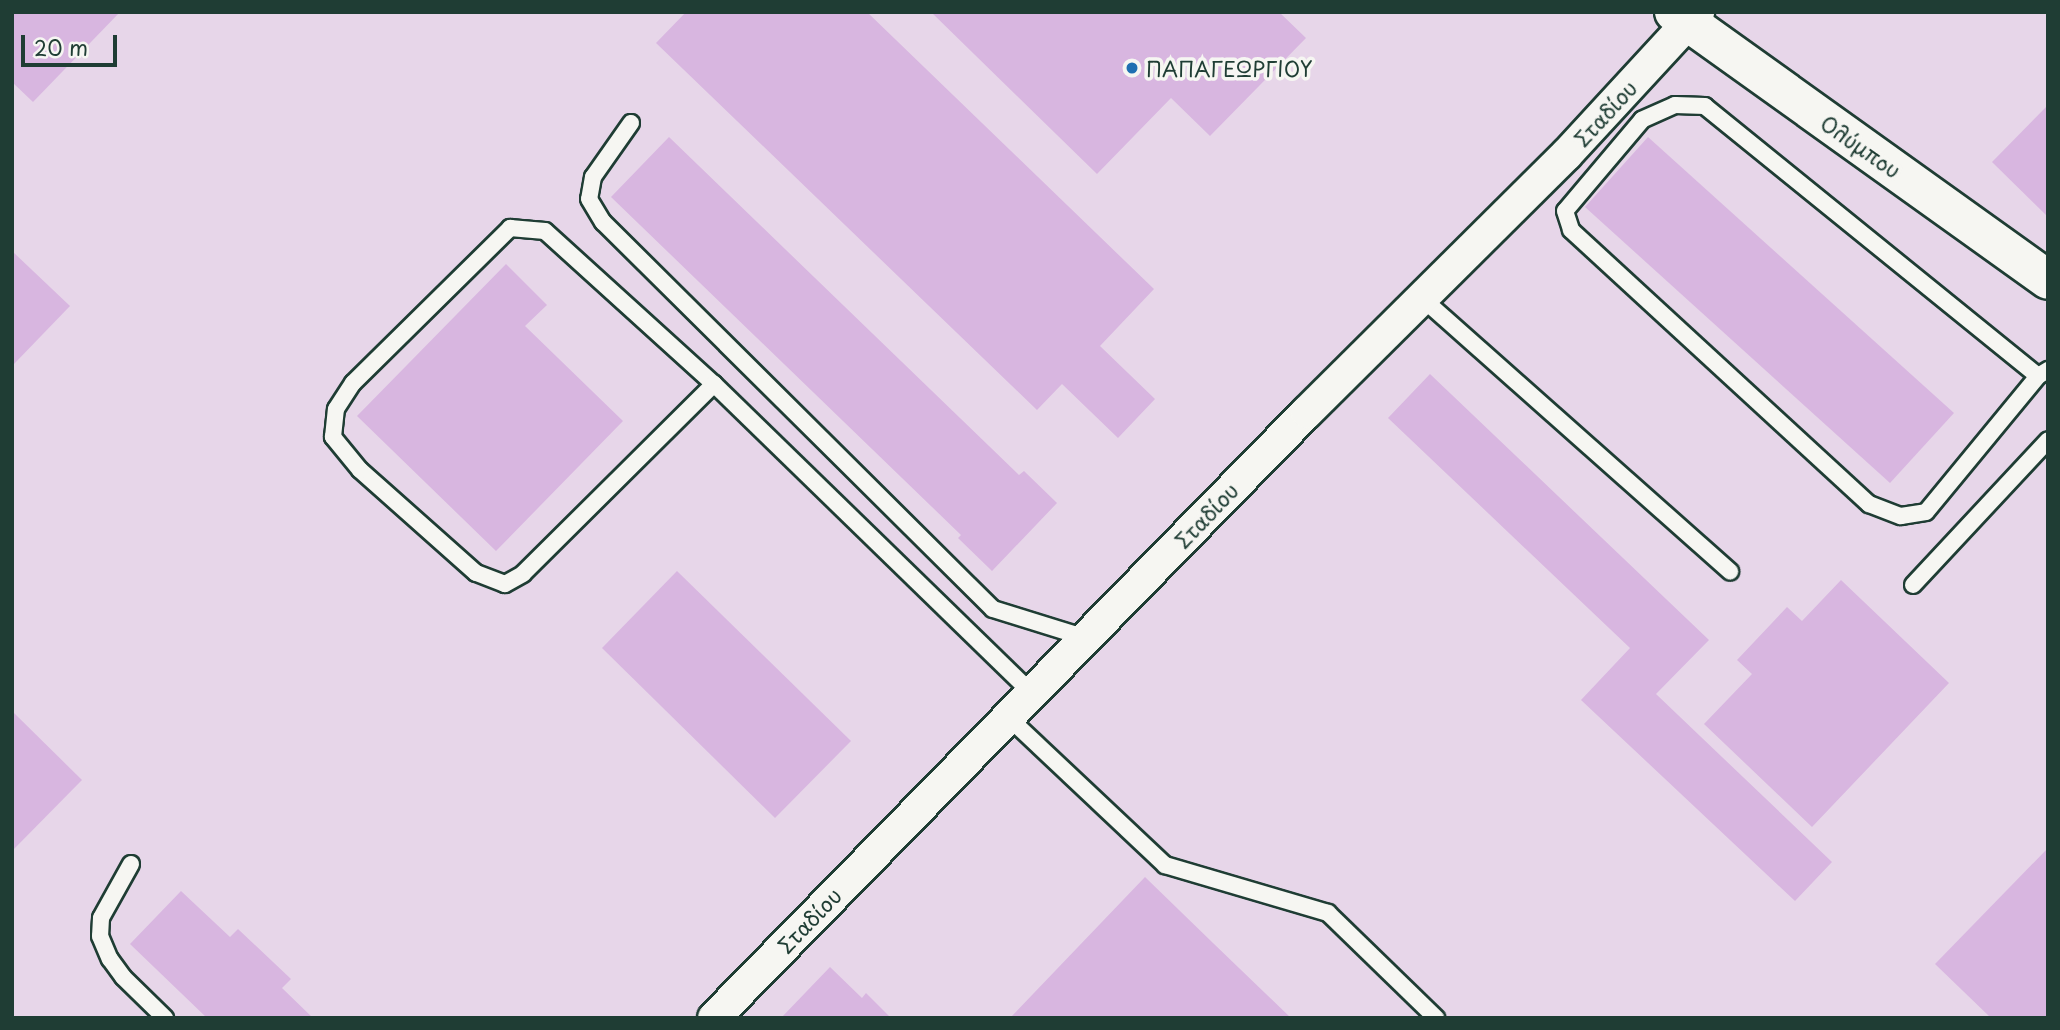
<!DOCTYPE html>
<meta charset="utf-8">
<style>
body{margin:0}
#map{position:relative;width:2060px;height:1030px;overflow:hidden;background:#ede3ed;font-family:"Playpen Sans",sans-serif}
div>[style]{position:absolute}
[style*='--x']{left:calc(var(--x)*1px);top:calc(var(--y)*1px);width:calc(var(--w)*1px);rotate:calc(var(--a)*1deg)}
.built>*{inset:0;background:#e7d6e9}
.building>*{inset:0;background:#d8b6e0}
.roads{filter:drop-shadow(2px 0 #1f3d34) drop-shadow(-2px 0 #1f3d34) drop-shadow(0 2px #1f3d34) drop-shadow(0 -2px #1f3d34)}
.lane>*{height:16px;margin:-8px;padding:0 8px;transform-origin:8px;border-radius:8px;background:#f6f6f2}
.street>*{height:32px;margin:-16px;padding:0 16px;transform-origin:16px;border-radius:16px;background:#f6f6f2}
.secondary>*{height:38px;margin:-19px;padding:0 19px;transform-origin:19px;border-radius:19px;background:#f6f6f2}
.dots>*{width:19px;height:19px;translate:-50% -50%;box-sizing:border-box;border:4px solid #f6f6f2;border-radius:50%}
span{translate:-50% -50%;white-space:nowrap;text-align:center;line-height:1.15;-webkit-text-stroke:7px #f6f6f2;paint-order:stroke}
.poi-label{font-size:21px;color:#1f3d34}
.left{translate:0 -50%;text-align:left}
.street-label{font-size:21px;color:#1f3d34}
.frame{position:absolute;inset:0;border:14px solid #1f3d34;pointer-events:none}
.scale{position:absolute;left:21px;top:35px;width:96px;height:32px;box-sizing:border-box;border:4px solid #1f3d34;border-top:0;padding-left:9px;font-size:21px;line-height:24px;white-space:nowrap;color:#1f3d34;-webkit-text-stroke:5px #f6f6f2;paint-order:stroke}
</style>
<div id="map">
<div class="built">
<i style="clip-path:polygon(12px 12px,2048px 12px,2048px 1018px,12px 1018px)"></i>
</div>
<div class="building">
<i style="clip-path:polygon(12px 12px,120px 12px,33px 102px,12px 82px)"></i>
<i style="clip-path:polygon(686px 12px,867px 12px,1154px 289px,1100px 346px,1155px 399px,1118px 438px,1062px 384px,1037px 410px,656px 43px)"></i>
<i style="clip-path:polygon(931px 12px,1279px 12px,1306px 38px,1210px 136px,1171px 98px,1097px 174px)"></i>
<i style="clip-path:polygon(2048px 105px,2048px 217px,1992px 162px)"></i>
<i style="clip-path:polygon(669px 137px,1019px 475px,1024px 471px,1057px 503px,992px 571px,958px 538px,961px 535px,611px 197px)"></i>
<i style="clip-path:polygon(1648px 137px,1954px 413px,1890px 483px,1585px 207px)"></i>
<i style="clip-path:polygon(12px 251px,70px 306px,14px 364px,12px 363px)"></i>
<i style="clip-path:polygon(506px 264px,547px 305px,525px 326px,623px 421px,496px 551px,357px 416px)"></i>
<i style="clip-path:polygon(1430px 374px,1709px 640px,1656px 694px,1832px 862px,1795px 901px,1581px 700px,1630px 648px,1388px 418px)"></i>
<i style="clip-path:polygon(677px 571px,851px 741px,775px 818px,602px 648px)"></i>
<i style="clip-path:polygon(1841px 580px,1949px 683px,1812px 827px,1704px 724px,1752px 674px,1737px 660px,1787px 607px,1802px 621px)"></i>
<i style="clip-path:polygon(12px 711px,82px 780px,12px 851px)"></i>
<i style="clip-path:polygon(2048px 848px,2048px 1018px,1991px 1018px,1935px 964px)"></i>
<i style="clip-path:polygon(1145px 877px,1213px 943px,1291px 1018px,1010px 1018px)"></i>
<i style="clip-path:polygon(181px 891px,230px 937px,238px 929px,291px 979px,282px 988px,313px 1018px,207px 1018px,130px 944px)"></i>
<i style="clip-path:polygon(830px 967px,862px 998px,866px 993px,891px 1018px,781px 1018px)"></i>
</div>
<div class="roads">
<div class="lane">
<i style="--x:631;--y:123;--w:66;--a:125.1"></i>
<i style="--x:593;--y:177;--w:22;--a:100"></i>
<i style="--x:589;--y:199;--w:27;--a:59"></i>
<i style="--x:603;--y:222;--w:549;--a:44.78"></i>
<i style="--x:993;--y:609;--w:97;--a:17.3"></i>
<i style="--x:1422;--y:298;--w:412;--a:41.6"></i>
<i style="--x:2038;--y:376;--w:429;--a:-141"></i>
<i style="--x:1705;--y:106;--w:30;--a:-178"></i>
<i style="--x:1675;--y:105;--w:36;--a:156"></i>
<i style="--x:1642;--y:120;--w:119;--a:130.2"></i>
<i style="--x:1565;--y:211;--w:20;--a:72"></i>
<i style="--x:1571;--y:230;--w:405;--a:42.6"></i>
<i style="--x:1869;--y:504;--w:34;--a:21"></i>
<i style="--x:1901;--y:516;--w:25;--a:-9"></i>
<i style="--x:1926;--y:512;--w:176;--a:-50.5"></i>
<i style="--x:2038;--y:376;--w:12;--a:-31"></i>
<i style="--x:714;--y:384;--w:269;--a:135.2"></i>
<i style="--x:523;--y:574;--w:21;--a:151"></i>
<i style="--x:505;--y:584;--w:31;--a:-159"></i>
<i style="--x:476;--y:573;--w:155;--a:-138.4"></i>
<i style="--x:360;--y:470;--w:43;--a:-129.3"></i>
<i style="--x:333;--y:437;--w:28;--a:-84"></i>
<i style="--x:336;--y:409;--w:31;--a:-57"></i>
<i style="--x:353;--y:383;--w:221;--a:-44.6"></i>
<i style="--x:510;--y:228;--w:35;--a:5"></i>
<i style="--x:545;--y:231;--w:228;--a:42.2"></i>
<i style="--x:714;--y:384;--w:443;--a:44.2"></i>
<i style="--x:1913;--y:585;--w:198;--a:-47"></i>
<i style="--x:1008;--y:717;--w:216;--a:43.3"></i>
<i style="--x:1165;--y:865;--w:170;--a:16.4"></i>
<i style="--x:1328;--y:913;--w:151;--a:44.2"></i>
<i style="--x:131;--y:864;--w:62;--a:119.1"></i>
<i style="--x:101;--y:918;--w:18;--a:93"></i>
<i style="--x:100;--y:936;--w:25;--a:67"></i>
<i style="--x:110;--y:959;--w:22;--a:54"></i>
<i style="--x:123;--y:977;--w:59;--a:44.3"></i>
</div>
<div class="street">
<i style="--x:714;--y:1018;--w:848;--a:-45.62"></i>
<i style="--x:1307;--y:412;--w:365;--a:-44.8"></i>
<i style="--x:1566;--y:155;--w:195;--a:-47.3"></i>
</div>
<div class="secondary">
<i style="--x:1674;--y:12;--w:460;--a:35.6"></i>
</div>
</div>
<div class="dots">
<i style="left:1132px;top:68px;background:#1f6fb2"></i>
</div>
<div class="poi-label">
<span class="left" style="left:1146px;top:68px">ΠΑΠΑΓΕΩΡΓΙΟΥ</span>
</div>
<div class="street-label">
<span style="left:1605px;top:113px;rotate:-47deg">Σταδίου</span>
<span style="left:1861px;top:146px;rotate:35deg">Ολύμπου</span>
<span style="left:1206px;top:515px;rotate:-46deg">Σταδίου</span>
<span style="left:809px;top:920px;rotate:-46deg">Σταδίου</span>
</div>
<div class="frame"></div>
<div class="scale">20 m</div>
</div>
